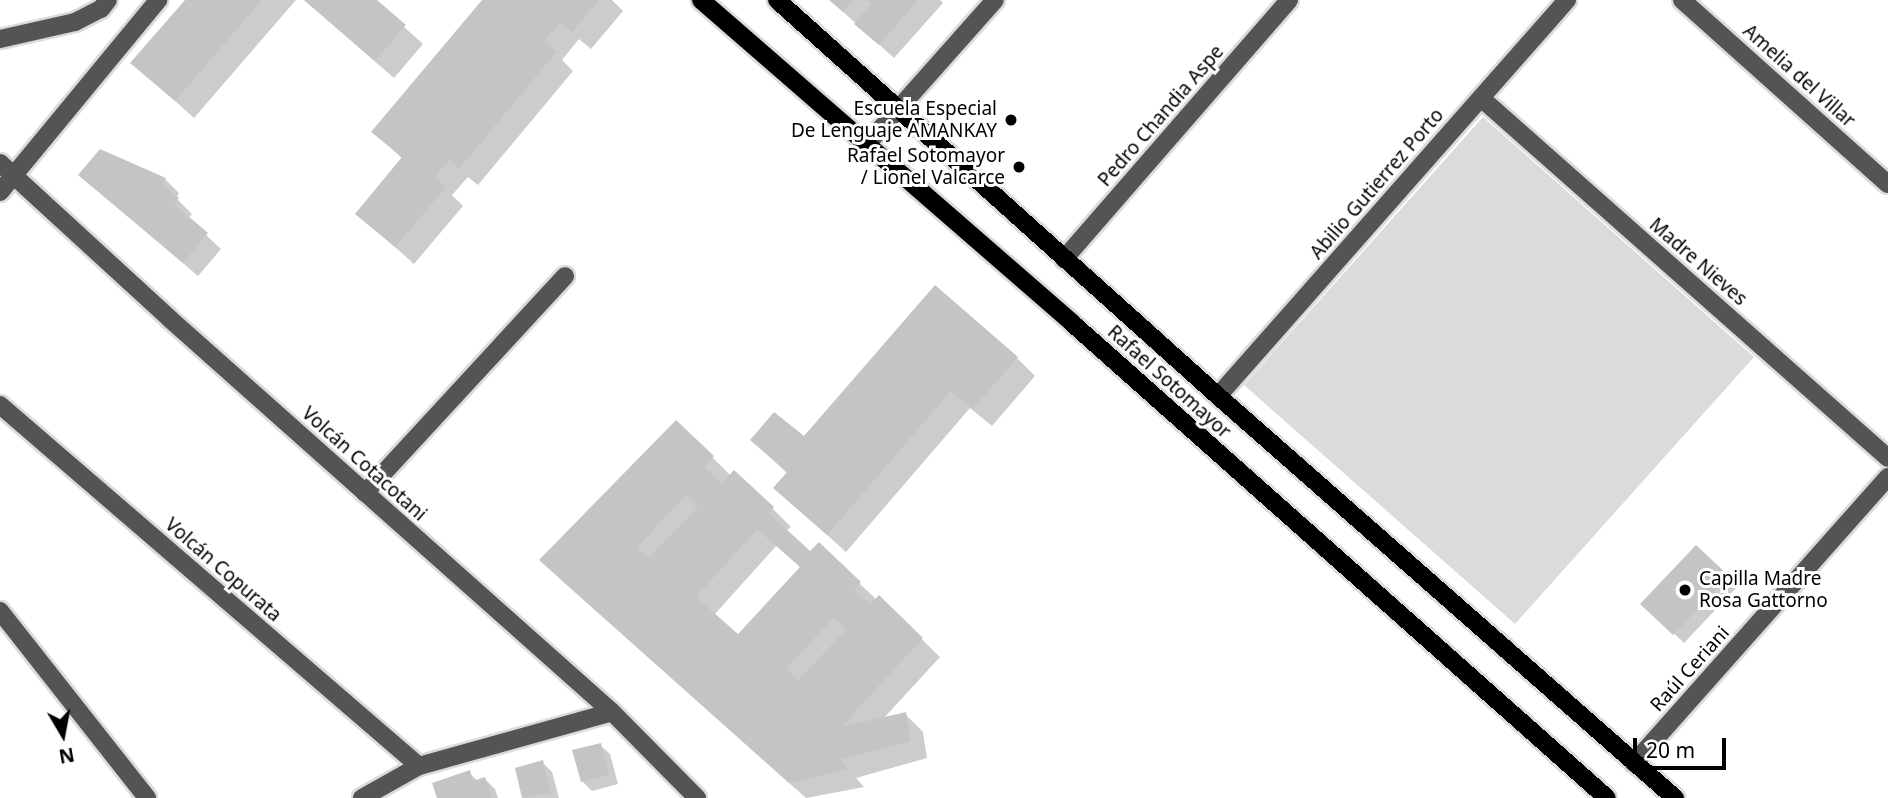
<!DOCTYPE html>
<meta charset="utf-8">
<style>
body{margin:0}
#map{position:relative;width:1888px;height:798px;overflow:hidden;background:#fff;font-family:"Noto Sans",sans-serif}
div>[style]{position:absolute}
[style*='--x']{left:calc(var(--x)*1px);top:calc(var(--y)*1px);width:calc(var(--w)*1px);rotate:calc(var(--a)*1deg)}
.green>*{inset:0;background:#dbdbdb}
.shadow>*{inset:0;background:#0003}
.building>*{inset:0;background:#c4c4c4}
.roads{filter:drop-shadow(2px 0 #dbdbdb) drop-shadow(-2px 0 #dbdbdb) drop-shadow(0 2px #dbdbdb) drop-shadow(0 -2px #dbdbdb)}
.minor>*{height:18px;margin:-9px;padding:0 9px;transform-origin:9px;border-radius:9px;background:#545454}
.major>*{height:18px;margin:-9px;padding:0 9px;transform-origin:9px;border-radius:9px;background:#000}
.dots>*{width:19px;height:19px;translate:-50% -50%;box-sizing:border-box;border:4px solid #fff;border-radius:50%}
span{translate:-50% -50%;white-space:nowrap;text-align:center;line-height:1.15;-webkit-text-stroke:6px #fff;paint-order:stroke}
.street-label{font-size:19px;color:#000}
.poi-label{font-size:19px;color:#000}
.right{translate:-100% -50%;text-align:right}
.left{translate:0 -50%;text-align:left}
.north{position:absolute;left:28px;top:700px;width:70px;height:70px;-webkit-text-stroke:5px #fff;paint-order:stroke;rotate:170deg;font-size:19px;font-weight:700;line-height:28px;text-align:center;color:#000}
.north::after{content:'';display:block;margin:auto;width:24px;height:32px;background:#000;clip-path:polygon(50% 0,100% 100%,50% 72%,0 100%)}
.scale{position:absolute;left:1633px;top:738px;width:93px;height:32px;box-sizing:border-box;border:4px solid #000;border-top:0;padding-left:9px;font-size:21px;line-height:24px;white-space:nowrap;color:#000;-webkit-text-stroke:5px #fff;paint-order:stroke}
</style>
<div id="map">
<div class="green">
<i style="clip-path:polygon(1483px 117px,1754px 357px,1515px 624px,1244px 385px)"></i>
</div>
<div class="shadow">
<i style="clip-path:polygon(187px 0,296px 0,194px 118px,133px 63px)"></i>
<i style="clip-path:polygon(304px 0,374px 0,423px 44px,394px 78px)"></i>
<i style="clip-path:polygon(484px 0,612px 0,623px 11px,591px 49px,579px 39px,562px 60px,573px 71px,478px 185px,468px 177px,452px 195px,463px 206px,414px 264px,357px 213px,403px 159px,373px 132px)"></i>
<i style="clip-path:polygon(830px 0,940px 0,943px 3px,894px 58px)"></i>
<i style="clip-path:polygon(100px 151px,165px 179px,179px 193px,176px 198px,192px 214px,188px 218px,221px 249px,198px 276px,80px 175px)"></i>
<i style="clip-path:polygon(1017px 358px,1035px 376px,992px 426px,970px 408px,846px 552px,775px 488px,788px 474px,752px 440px,804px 439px)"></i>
<i style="clip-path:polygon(evenodd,712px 457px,731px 476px,734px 472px,773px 509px,791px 527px,786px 531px,810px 554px,859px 583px,877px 600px,879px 598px,940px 657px,883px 719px,905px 714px,923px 732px,927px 758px,856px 778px,864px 787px,806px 798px,559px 578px,712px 457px,777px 545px,801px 568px,738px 637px,714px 615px,777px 545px)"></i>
<i style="clip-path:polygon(1696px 547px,1738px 586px,1684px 643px,1643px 604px)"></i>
<i style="clip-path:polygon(600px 745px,610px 754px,618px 784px,592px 791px,582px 781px)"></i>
<i style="clip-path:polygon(542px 762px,552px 772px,559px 798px,524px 798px,517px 769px)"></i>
<i style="clip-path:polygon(469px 773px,478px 781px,485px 779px,495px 789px,498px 798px,439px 798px)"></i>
</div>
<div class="building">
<i style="clip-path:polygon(185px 0,262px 0,175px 101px,130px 63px)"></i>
<i style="clip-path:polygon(304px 0,377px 0,406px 25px,375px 61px)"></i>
<i style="clip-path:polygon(482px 0,599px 0,572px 32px,560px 22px,544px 42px,557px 51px,459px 169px,449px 160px,435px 177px,446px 187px,395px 247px,355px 214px,402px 157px,371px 132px)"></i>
<i style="clip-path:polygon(829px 0,853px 0,843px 12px)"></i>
<i style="clip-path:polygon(868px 0,918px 0,879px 45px,854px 24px,872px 3px)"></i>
<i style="clip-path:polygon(100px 149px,166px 178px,162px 184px,179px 198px,174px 204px,208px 233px,183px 263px,78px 175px)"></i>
<i style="clip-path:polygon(935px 285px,1018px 357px,973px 409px,951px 391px,827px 535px,773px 488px,787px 472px,750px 440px,774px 412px,804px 436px)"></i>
<i style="clip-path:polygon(evenodd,676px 420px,714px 456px,704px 467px,722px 483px,734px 470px,774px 507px,769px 513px,810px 551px,819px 542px,861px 582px,854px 589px,870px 605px,879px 595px,923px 638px,841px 727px,906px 712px,910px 741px,840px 760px,848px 769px,789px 783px,539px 560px,676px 420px,686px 495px,698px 507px,649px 558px,637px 547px,686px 495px,676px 420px,757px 529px,800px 567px,738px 634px,696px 597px,757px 529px,676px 420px,834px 617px,847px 629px,798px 680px,786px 669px,834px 617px)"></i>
<i style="clip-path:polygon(1696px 545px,1729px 576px,1673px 635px,1640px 604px)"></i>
<i style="clip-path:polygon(601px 743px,609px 775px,581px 782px,572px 750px)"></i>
<i style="clip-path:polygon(543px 760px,551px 793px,522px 798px,515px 768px)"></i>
<i style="clip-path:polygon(470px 770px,473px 781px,485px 777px,492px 798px,437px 798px,432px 783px)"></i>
</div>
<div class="roads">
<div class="minor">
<i style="--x:1682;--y:0;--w:276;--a:41.8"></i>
<i style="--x:0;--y:39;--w:77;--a:-12.8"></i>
<i style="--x:75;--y:22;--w:29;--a:-27"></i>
<i style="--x:101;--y:9;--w:11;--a:-52"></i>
<i style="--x:1481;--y:98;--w:543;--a:41.49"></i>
<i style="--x:868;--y:143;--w:191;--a:-48.4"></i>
<i style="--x:0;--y:163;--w:231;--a:42.5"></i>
<i style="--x:170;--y:319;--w:591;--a:41.64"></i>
<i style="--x:612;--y:712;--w:121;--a:45.3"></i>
<i style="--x:0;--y:192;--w:249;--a:-50.5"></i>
<i style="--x:1064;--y:259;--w:343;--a:-49"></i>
<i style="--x:1218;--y:396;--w:528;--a:-48.61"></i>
<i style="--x:0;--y:405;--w:553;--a:40.75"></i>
<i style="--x:365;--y:493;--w:295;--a:-47.3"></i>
<i style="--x:0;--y:611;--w:238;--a:51.8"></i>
<i style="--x:1634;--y:763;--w:383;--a:-48.4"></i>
<i style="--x:362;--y:798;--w:65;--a:-29.3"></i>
<i style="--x:419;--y:766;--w:200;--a:-15.6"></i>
</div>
<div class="major">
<i style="--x:701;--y:0;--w:492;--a:41"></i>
<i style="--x:1072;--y:323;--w:715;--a:41.6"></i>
<i style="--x:777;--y:0;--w:593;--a:41.92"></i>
<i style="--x:1218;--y:396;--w:609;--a:41.34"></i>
</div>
</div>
<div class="dots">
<i style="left:1011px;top:120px;background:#000"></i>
<i style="left:1019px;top:167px;background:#000"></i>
<i style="left:1685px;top:590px;background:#000"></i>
</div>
<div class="street-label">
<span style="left:1799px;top:76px;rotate:42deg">Amelia del Villar</span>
<span style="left:1161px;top:116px;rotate:-49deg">Pedro Chandia Aspe</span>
<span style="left:1377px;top:184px;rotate:-49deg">Abilio Gutierrez Porto</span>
<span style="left:1698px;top:262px;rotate:41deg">Madre Nieves</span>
<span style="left:1169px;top:382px;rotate:42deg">Rafael Sotomayor</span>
<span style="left:364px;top:464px;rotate:42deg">Volcán Cotacotani</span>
<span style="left:223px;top:570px;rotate:41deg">Volcán Copurata</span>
<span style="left:1690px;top:669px;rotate:-48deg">Raúl Ceriani</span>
</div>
<div class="poi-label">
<span class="right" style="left:997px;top:120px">Escuela Especial<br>De Lenguaje AMANKAY</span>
<span class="right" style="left:1005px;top:167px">Rafael Sotomayor<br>/ Lionel Valcarce</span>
<span class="left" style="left:1699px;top:590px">Capilla Madre<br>Rosa Gattorno</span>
</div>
<div class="north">N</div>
<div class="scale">20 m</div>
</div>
